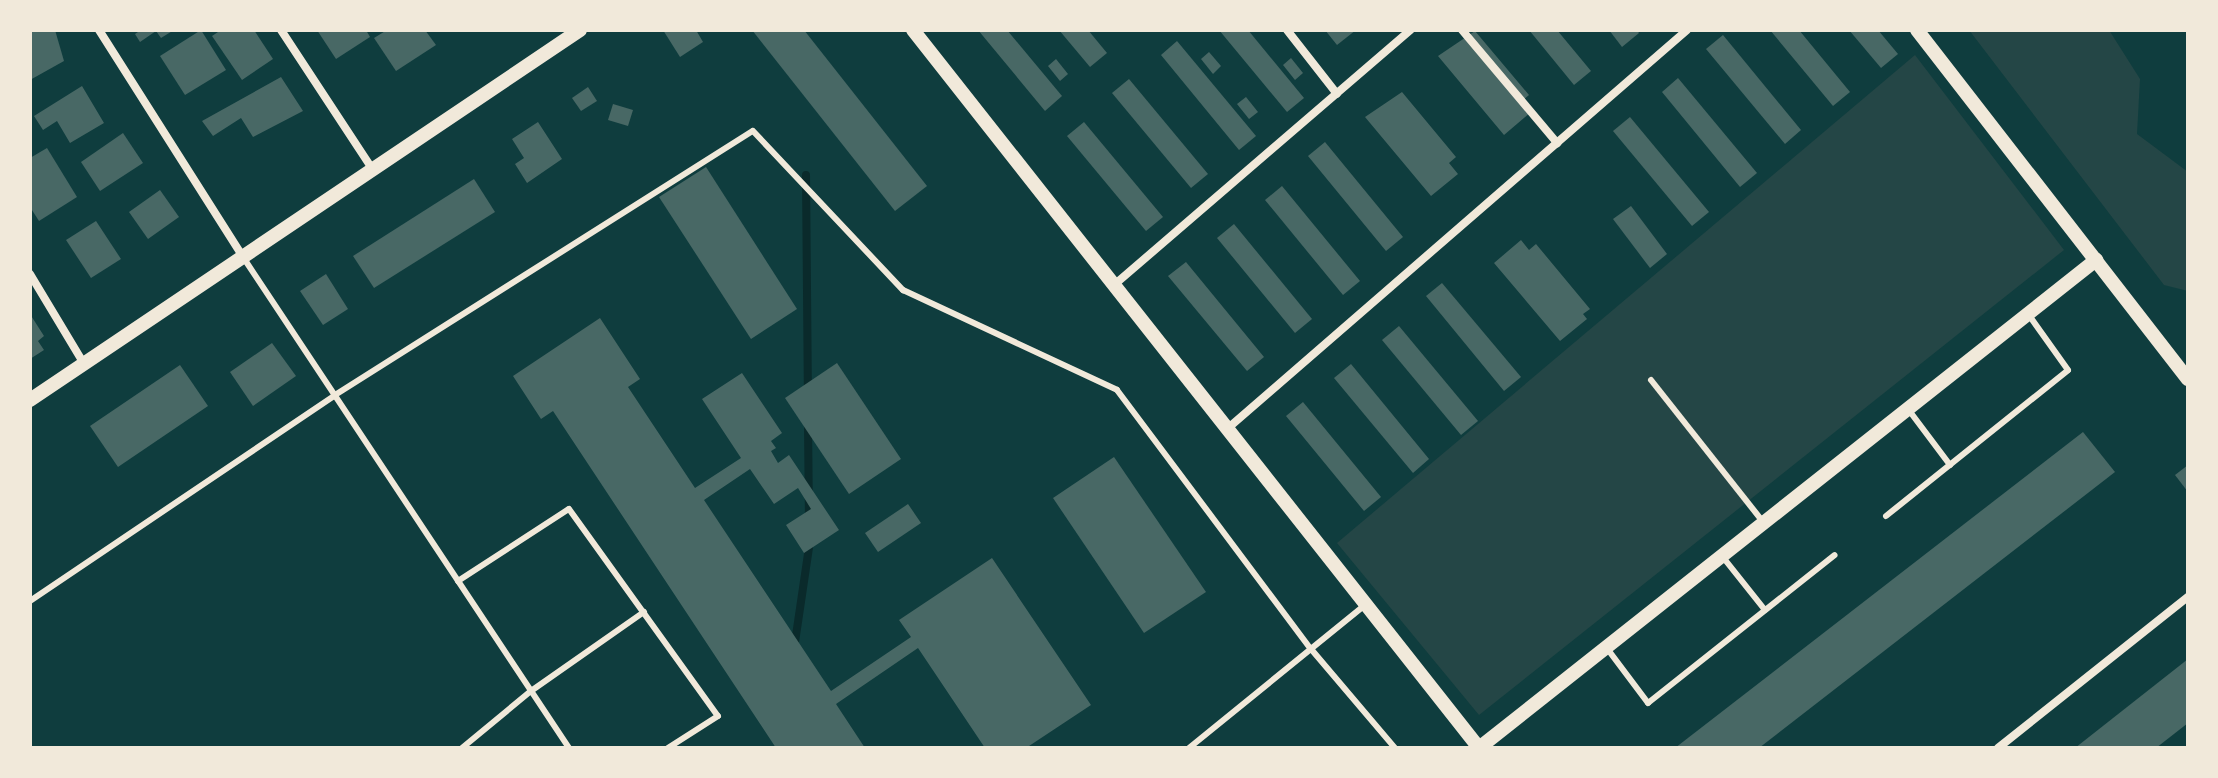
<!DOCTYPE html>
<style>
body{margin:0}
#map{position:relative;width:2218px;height:778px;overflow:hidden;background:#0f3d3e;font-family:Mulish,sans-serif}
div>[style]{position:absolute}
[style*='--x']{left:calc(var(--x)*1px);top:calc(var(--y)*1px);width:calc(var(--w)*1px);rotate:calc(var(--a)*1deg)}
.green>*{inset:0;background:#244646}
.stream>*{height:8px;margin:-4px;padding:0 4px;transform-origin:4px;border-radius:4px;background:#0a2a2b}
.building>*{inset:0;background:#486865}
.service>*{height:6px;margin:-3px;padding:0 3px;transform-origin:3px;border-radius:3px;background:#f1e9da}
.minor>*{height:8px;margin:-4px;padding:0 4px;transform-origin:4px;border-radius:4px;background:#f1e9da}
.tertiary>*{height:14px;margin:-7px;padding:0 7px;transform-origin:7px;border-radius:7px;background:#f1e9da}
span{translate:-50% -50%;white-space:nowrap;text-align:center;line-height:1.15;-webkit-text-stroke:8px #f1e9da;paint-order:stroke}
.frame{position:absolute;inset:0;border:32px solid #f1e9da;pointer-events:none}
</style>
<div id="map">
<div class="green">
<i style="clip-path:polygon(1969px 30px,2109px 30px,2140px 79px,2137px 134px,2188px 172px,2188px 291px,2164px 285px)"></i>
<i style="clip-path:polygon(1915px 55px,2064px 250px,1479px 715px,1337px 543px)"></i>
</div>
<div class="stream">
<i style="--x:806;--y:175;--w:219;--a:89.5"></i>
<i style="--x:808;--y:424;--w:94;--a:89.4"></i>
<i style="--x:794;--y:649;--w:110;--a:-81.6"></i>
</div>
<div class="building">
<i style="clip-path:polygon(30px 30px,55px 30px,64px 61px,30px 80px)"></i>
<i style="clip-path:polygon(141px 30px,174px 30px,161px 38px,156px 31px,140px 42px,135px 34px)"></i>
<i style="clip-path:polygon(201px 30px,226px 70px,185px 95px,160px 56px)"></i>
<i style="clip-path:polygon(221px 30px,254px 30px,273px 59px,242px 80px,212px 36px)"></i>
<i style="clip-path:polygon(317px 30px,366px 30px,370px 37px,336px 59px)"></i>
<i style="clip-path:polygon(387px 30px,425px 30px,436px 45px,396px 71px,374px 38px)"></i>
<i style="clip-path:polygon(663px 30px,696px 30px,703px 42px,680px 57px)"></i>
<i style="clip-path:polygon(752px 30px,804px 30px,927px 186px,895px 211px)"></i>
<i style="clip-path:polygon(978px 30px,1007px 30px,1062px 96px,1045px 111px)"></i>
<i style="clip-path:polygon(1059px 30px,1088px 30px,1107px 53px,1090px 67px)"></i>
<i style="clip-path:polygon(1219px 30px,1248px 30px,1304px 98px,1287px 112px)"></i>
<i style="clip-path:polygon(1325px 30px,1356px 30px,1337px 45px)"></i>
<i style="clip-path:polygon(1529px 30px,1557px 30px,1591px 71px,1574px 85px)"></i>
<i style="clip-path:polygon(1609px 30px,1637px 30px,1639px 33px,1622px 47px)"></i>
<i style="clip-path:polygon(1770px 30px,1799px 30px,1850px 92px,1833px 106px)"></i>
<i style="clip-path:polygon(1849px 30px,1878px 30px,1898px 54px,1881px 68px)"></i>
<i style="clip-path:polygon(1475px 31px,1529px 95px,1522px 101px,1531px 112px,1504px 135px,1438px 56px)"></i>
<i style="clip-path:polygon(1723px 35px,1801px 130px,1785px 144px,1706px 49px)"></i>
<i style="clip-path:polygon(1177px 41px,1256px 136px,1239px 150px,1161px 55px)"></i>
<i style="clip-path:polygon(1209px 52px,1221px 66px,1213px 74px,1201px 59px)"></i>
<i style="clip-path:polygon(1291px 58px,1303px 73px,1295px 80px,1283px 65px)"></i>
<i style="clip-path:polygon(1056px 59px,1068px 74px,1060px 81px,1048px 66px)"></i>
<i style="clip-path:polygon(281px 77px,303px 111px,253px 137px,241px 118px,213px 136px,202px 121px)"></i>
<i style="clip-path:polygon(1678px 78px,1757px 173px,1740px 187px,1662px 92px)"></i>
<i style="clip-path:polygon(1129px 79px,1208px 174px,1191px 188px,1112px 93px)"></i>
<i style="clip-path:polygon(82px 86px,104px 123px,70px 143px,57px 121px,43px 130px,34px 116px)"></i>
<i style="clip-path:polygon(588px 87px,597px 101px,581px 111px,572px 98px)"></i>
<i style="clip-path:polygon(1402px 92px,1456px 157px,1449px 163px,1458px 174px,1431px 196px,1365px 117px)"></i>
<i style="clip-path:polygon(1246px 97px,1258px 112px,1249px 119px,1237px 104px)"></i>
<i style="clip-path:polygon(613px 104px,633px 110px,628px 126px,608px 120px)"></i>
<i style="clip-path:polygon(1630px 117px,1709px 212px,1692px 226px,1613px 131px)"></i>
<i style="clip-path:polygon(538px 122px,562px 159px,527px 183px,515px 164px,524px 158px,512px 139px)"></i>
<i style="clip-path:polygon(1084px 122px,1163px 217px,1146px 231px,1067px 136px)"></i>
<i style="clip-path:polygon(123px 133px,143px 163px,100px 191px,81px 162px)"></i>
<i style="clip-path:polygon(1325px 142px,1403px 237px,1386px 251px,1308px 156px)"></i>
<i style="clip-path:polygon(47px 148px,77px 197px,39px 221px,30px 207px,30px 158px)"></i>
<i style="clip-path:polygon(706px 167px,797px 309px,751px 339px,659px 197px)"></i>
<i style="clip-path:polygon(474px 179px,495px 212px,374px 288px,353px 256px)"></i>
<i style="clip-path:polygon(1282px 186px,1360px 281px,1343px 295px,1265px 200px)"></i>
<i style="clip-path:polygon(160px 190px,179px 217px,148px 239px,129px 212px)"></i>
<i style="clip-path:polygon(1631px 206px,1667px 254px,1650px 268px,1613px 219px)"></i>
<i style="clip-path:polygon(96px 221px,121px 259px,91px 278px,66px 240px)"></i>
<i style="clip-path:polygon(1234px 224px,1312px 319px,1295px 333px,1217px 238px)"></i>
<i style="clip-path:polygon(1521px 240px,1529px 250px,1536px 244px,1590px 309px,1583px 314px,1587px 319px,1560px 341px,1494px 263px)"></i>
<i style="clip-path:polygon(1186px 262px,1264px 357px,1247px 371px,1168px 276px)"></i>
<i style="clip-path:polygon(326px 274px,348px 309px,323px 325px,300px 291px)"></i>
<i style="clip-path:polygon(1442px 283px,1521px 377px,1504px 391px,1426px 296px)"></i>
<i style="clip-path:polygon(30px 314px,44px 336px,38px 341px,44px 350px,30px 359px)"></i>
<i style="clip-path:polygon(600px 318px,640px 379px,628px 387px,695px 488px,741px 458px,702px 399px,742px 373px,782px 433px,771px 441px,776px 448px,771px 451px,778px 463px,789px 455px,839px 530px,804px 553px,786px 525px,811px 509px,798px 488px,774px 504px,750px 469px,704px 500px,831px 691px,911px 637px,899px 620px,992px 558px,1091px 705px,1026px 748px,985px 748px,918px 648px,836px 704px,865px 748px,776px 748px,553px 411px,541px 419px,513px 376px)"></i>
<i style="clip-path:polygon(1399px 326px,1478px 421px,1461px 435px,1382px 340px)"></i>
<i style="clip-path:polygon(272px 343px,296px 376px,253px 406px,230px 372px)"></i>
<i style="clip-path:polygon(837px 363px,901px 459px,849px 494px,785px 398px)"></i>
<i style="clip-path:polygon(1351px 364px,1429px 459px,1413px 473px,1334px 378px)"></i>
<i style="clip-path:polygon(180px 365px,208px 406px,118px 467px,90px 426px)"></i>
<i style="clip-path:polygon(1303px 402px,1381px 497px,1364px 511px,1286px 416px)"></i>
<i style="clip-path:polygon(2083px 432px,2115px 472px,1759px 748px,1675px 748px)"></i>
<i style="clip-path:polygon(1114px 457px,1206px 592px,1144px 633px,1053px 498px)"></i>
<i style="clip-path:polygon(2188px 465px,2188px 492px,2175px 475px)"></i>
<i style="clip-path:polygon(908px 504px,921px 523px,878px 552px,865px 533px)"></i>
<i style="clip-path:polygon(2188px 659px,2188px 723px,2156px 748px,2075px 748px)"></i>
</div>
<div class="service">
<i style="--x:243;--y:257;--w:589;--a:56.42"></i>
<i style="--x:1651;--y:380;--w:182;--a:51.7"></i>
<i style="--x:1908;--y:409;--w:70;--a:53.1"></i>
<i style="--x:1886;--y:516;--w:233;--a:-38.7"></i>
<i style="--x:2068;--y:370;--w:69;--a:-125.5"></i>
<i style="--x:1722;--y:556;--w:69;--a:51.5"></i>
<i style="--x:458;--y:581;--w:132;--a:-33"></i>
<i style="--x:569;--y:509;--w:255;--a:54.3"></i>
<i style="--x:718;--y:716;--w:59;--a:147.4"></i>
<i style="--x:30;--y:601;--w:368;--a:-34"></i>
<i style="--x:335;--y:395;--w:494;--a:-32.3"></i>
<i style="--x:753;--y:131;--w:219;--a:46.7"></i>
<i style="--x:903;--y:290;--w:236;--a:25"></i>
<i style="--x:1117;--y:390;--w:324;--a:53.2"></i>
<i style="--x:1311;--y:649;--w:130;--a:49.7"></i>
<i style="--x:1606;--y:647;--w:70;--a:53.1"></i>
<i style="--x:1648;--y:703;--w:238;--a:-38.4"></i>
<i style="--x:462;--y:748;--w:89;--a:-39.6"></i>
<i style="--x:531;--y:691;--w:138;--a:-35"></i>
<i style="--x:1189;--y:748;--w:227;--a:-39.1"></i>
</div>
<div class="minor">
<i style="--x:99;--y:30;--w:269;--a:57.6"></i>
<i style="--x:281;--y:30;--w:168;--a:56.7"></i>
<i style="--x:1287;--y:30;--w:81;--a:52"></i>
<i style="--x:1462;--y:30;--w:148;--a:49.9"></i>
<i style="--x:30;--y:274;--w:105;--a:59"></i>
<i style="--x:1114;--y:285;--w:391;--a:-40.7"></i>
<i style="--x:1227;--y:429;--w:609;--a:-40.94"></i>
<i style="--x:1998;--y:748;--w:243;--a:-38.5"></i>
</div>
<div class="tertiary">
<i style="--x:913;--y:30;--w:914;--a:51.75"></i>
<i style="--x:1917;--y:30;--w:442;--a:52.2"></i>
<i style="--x:30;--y:400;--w:663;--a:-33.93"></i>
<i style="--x:1479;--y:748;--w:787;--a:-38.34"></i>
</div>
<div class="frame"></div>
</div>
